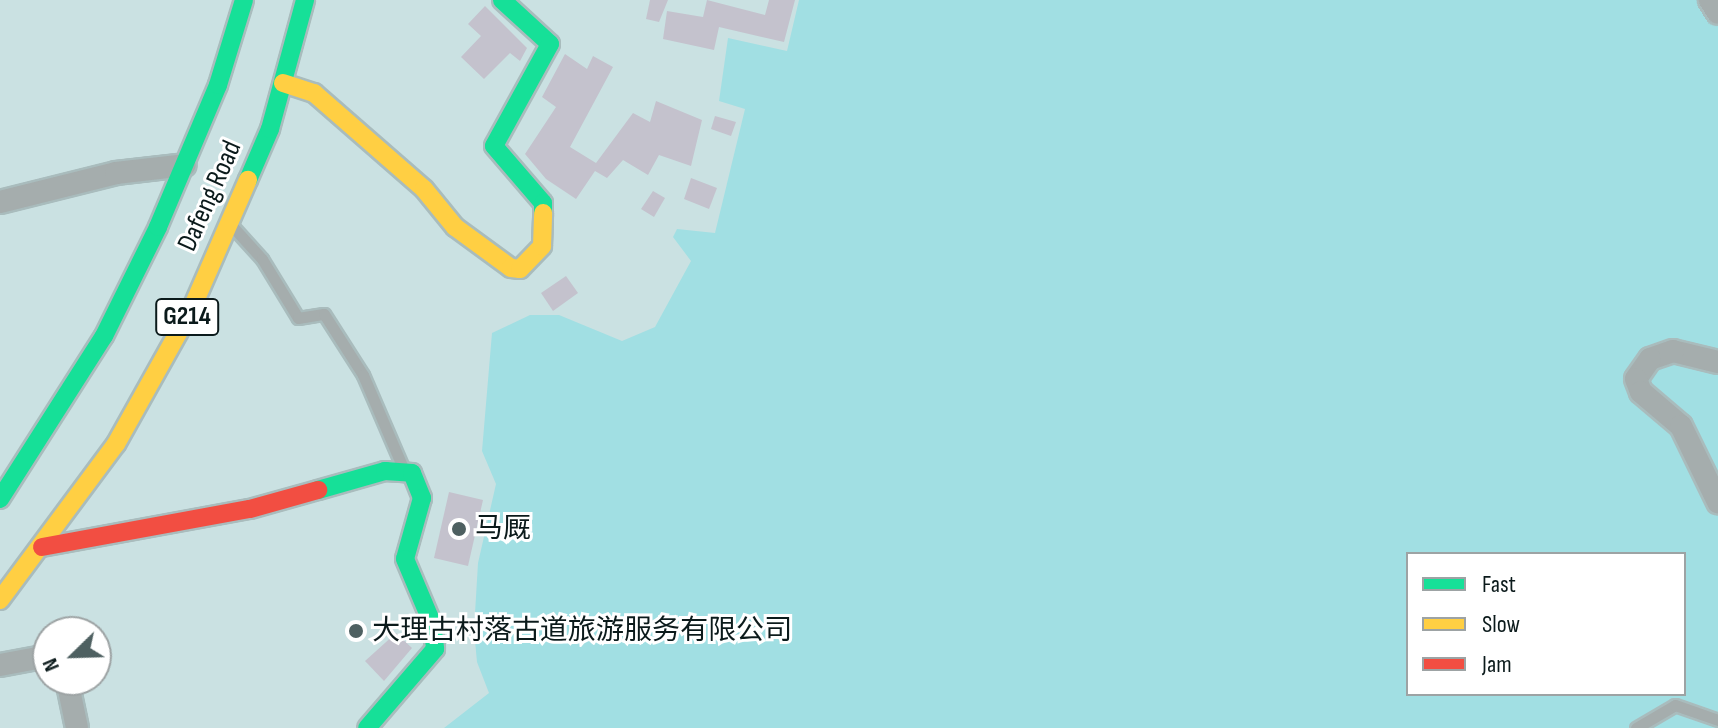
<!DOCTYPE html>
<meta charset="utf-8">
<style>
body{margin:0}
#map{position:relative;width:1718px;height:728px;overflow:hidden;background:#cae1e2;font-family:"Sofia Sans Condensed","Noto Sans SC",sans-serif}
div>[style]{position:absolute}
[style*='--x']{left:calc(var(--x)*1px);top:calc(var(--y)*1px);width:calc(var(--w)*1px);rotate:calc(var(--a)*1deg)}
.green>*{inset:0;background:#a1dfe3}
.building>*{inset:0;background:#c4c2cd}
.roads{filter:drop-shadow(2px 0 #a9bcbd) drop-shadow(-2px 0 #a9bcbd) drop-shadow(0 2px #a9bcbd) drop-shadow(0 -2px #a9bcbd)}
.lane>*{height:11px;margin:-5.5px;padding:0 5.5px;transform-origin:5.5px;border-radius:5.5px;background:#a5adad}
.street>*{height:22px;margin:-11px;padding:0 11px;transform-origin:11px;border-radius:11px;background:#a5adad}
.fast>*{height:18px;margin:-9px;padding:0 9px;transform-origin:9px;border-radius:9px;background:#16e098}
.slow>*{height:18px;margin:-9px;padding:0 9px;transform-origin:9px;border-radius:9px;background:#ffcf43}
.jam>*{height:18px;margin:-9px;padding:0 9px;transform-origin:9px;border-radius:9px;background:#f24e42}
.dots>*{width:22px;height:22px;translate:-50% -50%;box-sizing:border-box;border:4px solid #fff;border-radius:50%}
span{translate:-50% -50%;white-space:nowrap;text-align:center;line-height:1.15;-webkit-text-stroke:6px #fff;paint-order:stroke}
.shield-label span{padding:2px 6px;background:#fff;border:2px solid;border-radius:6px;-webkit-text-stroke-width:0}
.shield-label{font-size:26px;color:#0b1a1b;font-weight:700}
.street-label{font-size:28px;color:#0b1a1b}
.poi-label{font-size:28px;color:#0b1a1b}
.left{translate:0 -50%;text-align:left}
.legend{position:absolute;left:1406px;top:552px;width:280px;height:144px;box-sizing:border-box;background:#fff;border:2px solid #9da3a4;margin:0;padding:10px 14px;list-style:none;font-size:24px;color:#0b1a1b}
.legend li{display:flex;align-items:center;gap:16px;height:40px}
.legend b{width:40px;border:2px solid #9da3a4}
.north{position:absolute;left:32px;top:616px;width:80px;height:80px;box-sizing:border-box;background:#fff;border:2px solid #9da3a4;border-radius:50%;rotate:247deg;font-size:22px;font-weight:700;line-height:32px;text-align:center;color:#0b1a1b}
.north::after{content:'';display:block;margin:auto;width:28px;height:36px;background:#4e6061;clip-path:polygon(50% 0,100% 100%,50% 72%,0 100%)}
</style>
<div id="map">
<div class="green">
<i style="clip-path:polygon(evenodd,799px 0,1718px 0,1718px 728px,444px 728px,489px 693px,477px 662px,474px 630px,478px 563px,496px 484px,482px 451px,492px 333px,530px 315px,559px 315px,622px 341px,655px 327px,691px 261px,673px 237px,677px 229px,715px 233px,745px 109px,719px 101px,728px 38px,787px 51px,799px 0,1408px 554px,1684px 554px,1684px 694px,1408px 694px,1408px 554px)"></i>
</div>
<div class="building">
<i style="clip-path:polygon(650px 0,668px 0,659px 22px,646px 19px)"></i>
<i style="clip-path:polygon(707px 0,765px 15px,769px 0,795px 0,784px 42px,719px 27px,714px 50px,663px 39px,667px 11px,703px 17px)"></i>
<i style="clip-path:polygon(485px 6px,527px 48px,520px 61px,510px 53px,484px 79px,461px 57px,481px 36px,468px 24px)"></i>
<i style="clip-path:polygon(565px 54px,587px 69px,593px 56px,613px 67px,570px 147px,596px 163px,633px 113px,650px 122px,656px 101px,702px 120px,691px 166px,659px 155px,648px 175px,623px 160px,607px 178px,595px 171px,576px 199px,546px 179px,525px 154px,556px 107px,542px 97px)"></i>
<i style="clip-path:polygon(715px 116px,736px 122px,731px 136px,711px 129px)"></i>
<i style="clip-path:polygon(691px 178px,717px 188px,709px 209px,684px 199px)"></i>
<i style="clip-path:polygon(653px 191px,665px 198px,654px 217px,641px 209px)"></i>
<i style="clip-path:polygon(566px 276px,578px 293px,553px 311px,541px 293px)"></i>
<i style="clip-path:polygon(449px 492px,483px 500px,468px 566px,434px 558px)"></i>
<i style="clip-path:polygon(396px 633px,412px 648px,384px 681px,365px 661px)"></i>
</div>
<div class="roads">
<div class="lane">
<i style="--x:233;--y:227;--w:43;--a:47.8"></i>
<i style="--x:262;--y:259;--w:69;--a:58.6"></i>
<i style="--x:298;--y:318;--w:26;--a:-9"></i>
<i style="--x:324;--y:314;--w:72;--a:57.4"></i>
<i style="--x:363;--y:375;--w:103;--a:66.7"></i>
<i style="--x:1636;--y:728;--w:45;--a:-30.5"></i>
<i style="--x:1675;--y:705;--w:46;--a:19.2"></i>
</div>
<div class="street">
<i style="--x:1710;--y:0;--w:15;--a:58"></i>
<i style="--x:0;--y:202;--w:120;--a:-14"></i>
<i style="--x:116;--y:173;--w:69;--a:-6.6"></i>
<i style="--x:1718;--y:362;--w:46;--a:-166.3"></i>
<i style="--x:1673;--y:351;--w:24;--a:161"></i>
<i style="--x:1650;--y:359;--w:24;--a:125"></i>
<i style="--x:1636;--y:379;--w:14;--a:69"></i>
<i style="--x:1641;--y:392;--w:52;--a:40.4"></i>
<i style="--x:1681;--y:426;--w:85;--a:64"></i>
<i style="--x:0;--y:665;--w:49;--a:-10.6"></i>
<i style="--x:67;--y:680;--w:49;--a:78.2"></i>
</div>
<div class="fast">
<i style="--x:502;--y:0;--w:65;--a:42.5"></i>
<i style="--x:550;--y:44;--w:116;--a:118.8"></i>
<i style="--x:494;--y:146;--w:75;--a:49.3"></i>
<i style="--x:543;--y:203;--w:10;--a:90"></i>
<i style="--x:248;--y:180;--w:56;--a:-66.7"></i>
<i style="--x:270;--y:129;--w:134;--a:-74.8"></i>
<i style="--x:318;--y:490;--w:70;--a:-15.8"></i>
<i style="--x:385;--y:471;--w:27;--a:4"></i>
<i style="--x:412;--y:473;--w:27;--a:68"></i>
<i style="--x:422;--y:498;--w:63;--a:105.6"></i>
<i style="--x:405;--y:559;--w:69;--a:67.1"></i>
<i style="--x:432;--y:623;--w:26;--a:83"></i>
<i style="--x:435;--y:649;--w:104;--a:130.7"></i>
<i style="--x:0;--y:499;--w:193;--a:-57.5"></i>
<i style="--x:104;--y:336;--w:122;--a:-63.6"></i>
<i style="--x:158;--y:227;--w:154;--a:-67.1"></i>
<i style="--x:218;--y:85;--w:89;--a:-73"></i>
</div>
<div class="slow">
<i style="--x:283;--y:83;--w:33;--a:18"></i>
<i style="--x:314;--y:93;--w:146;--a:41.1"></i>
<i style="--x:424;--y:189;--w:49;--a:50.8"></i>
<i style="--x:455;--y:227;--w:69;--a:36.2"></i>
<i style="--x:511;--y:268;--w:9;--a:6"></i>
<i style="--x:520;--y:269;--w:32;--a:-46"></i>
<i style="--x:542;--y:246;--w:33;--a:-88"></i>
<i style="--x:0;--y:600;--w:194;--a:-53.4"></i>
<i style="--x:116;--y:444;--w:156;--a:-60.8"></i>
<i style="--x:192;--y:308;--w:140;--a:-66.4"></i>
</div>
<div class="jam">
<i style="--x:42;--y:547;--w:211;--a:-10.4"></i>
<i style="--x:250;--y:509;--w:71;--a:-15.6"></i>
</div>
</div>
<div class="dots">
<i style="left:459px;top:529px;background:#4e6061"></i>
<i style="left:356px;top:631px;background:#4e6061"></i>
</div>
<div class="shield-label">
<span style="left:187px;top:317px">G214</span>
</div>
<div class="street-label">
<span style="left:210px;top:196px;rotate:-66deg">Dafeng Road</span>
</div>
<div class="poi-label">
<span class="left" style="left:475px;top:529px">马厩</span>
<span class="left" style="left:372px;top:631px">大理古村落古道旅游服务有限公司</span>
</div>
<ul class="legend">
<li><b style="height:10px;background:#16e098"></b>Fast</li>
<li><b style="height:10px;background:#ffcf43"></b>Slow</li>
<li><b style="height:10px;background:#f24e42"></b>Jam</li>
</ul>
<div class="north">N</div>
</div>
